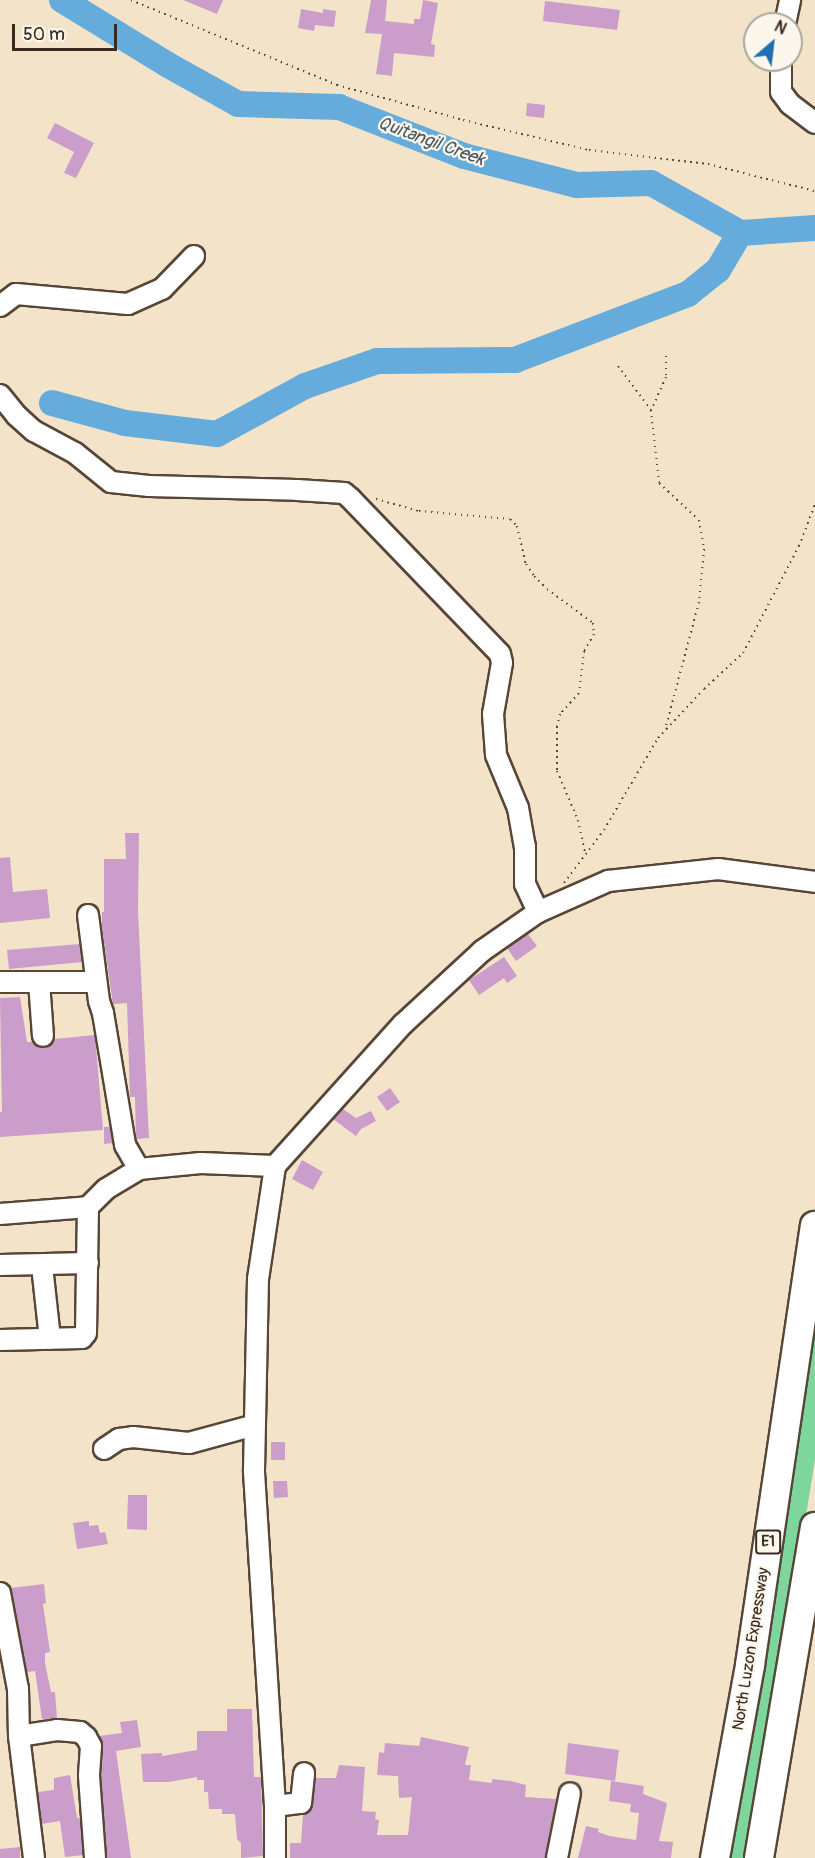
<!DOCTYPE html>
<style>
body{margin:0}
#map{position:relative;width:815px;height:1858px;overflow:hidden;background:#f3e4c9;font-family:Pangolin,sans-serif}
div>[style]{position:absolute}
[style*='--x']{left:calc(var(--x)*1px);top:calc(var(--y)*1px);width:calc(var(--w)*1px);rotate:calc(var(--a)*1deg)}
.green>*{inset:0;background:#7dd69c}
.river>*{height:26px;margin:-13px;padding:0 13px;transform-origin:13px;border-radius:13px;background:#65acdc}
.building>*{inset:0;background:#ca9dca}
.path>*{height:2px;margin-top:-1px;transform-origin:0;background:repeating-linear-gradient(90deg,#574638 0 1.5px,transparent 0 6px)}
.roads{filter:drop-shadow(2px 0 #574638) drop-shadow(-2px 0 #574638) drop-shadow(0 2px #574638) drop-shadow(0 -2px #574638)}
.minor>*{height:20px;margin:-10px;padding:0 10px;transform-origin:10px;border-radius:10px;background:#fff}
.highway>*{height:28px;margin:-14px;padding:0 14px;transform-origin:14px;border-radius:14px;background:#fff}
span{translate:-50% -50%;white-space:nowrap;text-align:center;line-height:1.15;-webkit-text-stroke:4.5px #fbf7ec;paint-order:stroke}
.shield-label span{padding:2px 4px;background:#fbf7ec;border:2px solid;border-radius:4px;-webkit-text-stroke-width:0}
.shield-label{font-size:15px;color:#3b2a1e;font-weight:700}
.street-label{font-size:16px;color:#3b2a1e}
.water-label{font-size:18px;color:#4a5860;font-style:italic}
.north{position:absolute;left:743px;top:12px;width:60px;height:60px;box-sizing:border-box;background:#fbf7ec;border:2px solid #aea59a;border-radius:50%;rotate:28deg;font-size:16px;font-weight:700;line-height:24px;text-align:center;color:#3b2a1e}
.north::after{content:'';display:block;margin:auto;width:21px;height:27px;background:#1f6fb2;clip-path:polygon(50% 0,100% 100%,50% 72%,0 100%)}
.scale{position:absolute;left:12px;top:24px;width:105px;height:27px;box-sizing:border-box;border:3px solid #3b2a1e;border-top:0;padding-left:8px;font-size:18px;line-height:21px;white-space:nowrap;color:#3b2a1e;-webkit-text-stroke:4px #fbf7ec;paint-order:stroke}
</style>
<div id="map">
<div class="green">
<i style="clip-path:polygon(815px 1310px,815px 1459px,752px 1858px,727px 1858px)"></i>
</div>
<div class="river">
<i style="--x:62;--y:0;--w:124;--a:31.5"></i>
<i style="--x:168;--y:65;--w:80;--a:29.1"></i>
<i style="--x:238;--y:104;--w:101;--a:1.7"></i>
<i style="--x:339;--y:107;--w:134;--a:21.4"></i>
<i style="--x:464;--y:156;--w:117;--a:14.4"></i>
<i style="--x:577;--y:185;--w:74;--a:-1.5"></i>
<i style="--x:651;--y:183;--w:102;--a:29.3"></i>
<i style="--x:740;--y:233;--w:75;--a:-3.8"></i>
<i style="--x:52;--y:403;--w:76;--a:15.3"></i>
<i style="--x:125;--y:423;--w:93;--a:6.8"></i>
<i style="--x:217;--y:434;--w:100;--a:-28.6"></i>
<i style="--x:305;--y:386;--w:76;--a:-19.1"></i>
<i style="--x:377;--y:361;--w:138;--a:-0.4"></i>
<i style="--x:515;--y:360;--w:185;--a:-20.9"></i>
<i style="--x:688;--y:294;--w:38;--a:-39"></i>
<i style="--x:718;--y:270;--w:43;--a:-59.3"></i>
</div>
<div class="building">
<i style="clip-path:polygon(183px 0,223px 0,217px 14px)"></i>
<i style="clip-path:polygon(371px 0,387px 0,385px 21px,414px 24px,414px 19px,420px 19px,423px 0,438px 3px,431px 44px,435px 45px,434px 57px,394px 53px,392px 76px,376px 74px,382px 34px,365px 33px)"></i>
<i style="clip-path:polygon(545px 1px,620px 10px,617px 30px,543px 21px)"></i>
<i style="clip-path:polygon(301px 9px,323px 13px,323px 9px,336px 11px,334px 27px,315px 25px,314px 31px,298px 28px)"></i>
<i style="clip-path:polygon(527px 103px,545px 105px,544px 118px,526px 116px)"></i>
<i style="clip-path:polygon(55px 123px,94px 143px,76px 178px,64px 173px,74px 152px,47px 138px)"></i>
<i style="clip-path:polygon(125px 833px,139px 833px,138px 911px,149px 1138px,136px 1139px,135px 1097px,130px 1097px,127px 1003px,113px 1004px,102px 927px,102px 912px,104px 912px,104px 859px,126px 859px)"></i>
<i style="clip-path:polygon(10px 857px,13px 892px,47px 889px,50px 918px,0 923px,0 858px)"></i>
<i style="clip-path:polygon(528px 934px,537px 946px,516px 961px,507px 948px)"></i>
<i style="clip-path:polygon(80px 944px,82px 962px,9px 969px,7px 950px)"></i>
<i style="clip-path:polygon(504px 957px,517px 976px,507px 983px,504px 978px,479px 995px,469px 980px)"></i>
<i style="clip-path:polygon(20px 997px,27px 1042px,33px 1042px,37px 1046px,44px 1048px,54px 1039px,95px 1035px,103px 1130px,0 1137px,0 1112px,2px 1112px,0 998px)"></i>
<i style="clip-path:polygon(390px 1088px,400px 1102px,387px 1111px,377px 1097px)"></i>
<i style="clip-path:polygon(343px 1109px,356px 1118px,371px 1111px,376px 1121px,361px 1129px,356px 1136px,333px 1119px)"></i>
<i style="clip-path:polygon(104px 1127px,110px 1127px,113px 1143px,104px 1144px)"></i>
<i style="clip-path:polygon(302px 1160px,323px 1172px,313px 1190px,292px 1179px)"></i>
<i style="clip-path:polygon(271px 1442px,285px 1442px,285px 1460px,271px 1460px)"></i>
<i style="clip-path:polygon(273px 1481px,287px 1481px,288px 1497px,274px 1498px)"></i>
<i style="clip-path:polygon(128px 1495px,147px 1495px,147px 1530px,127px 1529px)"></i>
<i style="clip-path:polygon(89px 1521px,89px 1526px,98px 1525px,100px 1533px,105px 1532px,108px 1544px,77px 1549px,73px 1523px)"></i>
<i style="clip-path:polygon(44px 1584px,46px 1603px,43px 1604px,50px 1652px,45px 1653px,45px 1663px,51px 1692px,55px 1692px,57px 1718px,42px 1719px,35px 1671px,27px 1672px,11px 1588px)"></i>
<i style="clip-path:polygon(227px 1709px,252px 1709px,254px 1777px,261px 1777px,263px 1856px,241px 1858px,241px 1843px,237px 1839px,235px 1814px,222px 1814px,222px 1809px,209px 1809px,208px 1792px,204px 1792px,204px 1780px,197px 1780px,197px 1777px,169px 1782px,143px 1782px,141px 1754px,162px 1753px,162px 1756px,197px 1750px,197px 1731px,227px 1731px)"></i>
<i style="clip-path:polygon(137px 1720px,141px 1747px,116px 1751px,131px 1858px,107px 1858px,101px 1776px,103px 1747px,99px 1736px,122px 1733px,120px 1722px)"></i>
<i style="clip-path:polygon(421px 1737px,469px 1747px,465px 1765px,471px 1765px,469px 1780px,492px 1783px,492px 1779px,511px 1781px,526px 1785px,525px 1797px,556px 1799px,545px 1858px,290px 1858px,290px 1843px,301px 1843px,303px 1815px,311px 1809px,316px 1778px,336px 1778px,339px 1765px,365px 1767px,362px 1811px,376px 1812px,375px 1819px,379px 1820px,377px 1835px,408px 1835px,412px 1797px,399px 1798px,398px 1776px,377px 1775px,379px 1752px,384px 1753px,385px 1743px,419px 1746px)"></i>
<i style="clip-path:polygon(568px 1743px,619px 1750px,615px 1781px,565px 1774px)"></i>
<i style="clip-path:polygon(70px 1775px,77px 1818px,80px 1818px,83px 1855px,65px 1857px,60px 1821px,42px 1824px,38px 1792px,54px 1790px,54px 1778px)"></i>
<i style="clip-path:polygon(611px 1781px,644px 1786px,643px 1794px,667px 1803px,659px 1841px,673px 1842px,671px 1858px,578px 1858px,586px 1826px,599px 1829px,598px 1832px,609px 1836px,636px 1840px,639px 1813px,630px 1812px,631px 1804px,609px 1801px)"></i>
<i style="clip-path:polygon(20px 1847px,20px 1858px,0 1858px,0 1849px)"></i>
</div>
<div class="path">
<i style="--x:131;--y:0;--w:223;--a:22.4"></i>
<i style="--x:337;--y:85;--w:131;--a:15.5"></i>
<i style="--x:463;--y:120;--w:130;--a:13.4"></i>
<i style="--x:589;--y:150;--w:120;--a:6.7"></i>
<i style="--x:708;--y:164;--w:110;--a:14.2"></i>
<i style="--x:666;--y:356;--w:21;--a:90"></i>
<i style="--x:666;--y:377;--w:36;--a:114"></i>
<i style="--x:651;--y:410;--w:73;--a:83.7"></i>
<i style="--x:659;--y:483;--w:54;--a:42.8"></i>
<i style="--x:699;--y:520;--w:29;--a:80"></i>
<i style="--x:704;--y:549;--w:53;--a:95.4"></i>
<i style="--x:699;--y:602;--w:128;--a:104.9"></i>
<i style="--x:618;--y:366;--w:55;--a:53.1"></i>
<i style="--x:376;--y:499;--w:45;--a:15.6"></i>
<i style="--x:419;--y:511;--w:91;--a:5"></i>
<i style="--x:510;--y:519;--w:10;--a:45"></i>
<i style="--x:517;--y:526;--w:39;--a:77"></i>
<i style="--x:526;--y:564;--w:14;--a:56"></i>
<i style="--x:534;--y:576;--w:18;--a:45"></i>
<i style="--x:547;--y:589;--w:57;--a:36.5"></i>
<i style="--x:593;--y:623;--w:11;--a:85"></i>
<i style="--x:594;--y:634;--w:20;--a:120"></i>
<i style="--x:584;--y:651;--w:42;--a:96.8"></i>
<i style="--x:579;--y:693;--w:28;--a:132"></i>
<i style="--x:560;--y:714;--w:12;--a:104"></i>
<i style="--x:557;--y:726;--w:45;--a:90"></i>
<i style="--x:557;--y:771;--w:53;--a:66.8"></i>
<i style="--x:578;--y:820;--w:35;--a:78"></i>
<i style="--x:564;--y:883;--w:66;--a:-53"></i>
<i style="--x:604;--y:830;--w:107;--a:-59.6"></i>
<i style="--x:658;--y:738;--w:67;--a:-46.8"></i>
<i style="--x:704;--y:689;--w:53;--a:-42.7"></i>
<i style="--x:743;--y:653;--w:121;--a:-62.4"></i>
<i style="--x:799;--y:546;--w:45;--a:-69.1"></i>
</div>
<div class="roads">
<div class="minor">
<i style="--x:785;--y:24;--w:25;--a:-78"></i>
<i style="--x:781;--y:60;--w:32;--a:90"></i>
<i style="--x:781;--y:92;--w:15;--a:53"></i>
<i style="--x:790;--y:104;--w:31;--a:37"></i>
<i style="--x:0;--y:306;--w:20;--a:-37"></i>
<i style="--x:16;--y:294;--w:112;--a:5.1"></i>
<i style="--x:128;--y:304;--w:37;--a:-24"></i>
<i style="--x:162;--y:289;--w:46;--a:-45.9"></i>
<i style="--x:0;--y:395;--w:26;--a:51"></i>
<i style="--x:16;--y:415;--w:24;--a:42"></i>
<i style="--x:34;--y:431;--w:47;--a:28.2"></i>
<i style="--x:75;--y:453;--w:46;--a:38.9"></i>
<i style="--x:111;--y:482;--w:38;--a:6"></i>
<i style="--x:149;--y:486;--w:148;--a:1.5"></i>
<i style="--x:297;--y:490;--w:47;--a:3.7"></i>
<i style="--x:344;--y:493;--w:8;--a:40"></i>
<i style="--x:350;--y:498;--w:216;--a:46.1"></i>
<i style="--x:500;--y:654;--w:9;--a:77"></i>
<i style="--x:502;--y:663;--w:52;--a:100"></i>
<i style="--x:493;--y:714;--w:41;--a:85.8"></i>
<i style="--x:496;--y:755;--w:57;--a:67.5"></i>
<i style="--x:518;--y:808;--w:39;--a:80"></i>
<i style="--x:525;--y:846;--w:38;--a:90"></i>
<i style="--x:525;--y:884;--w:31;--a:65"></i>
<i style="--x:88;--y:915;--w:87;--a:82.7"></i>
<i style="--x:99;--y:1001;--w:13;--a:72"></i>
<i style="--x:103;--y:1013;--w:134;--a:80.5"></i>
<i style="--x:125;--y:1145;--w:28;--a:60"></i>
<i style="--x:0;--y:982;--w:96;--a:0"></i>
<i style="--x:39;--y:982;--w:54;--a:85.8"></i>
<i style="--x:0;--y:1214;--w:88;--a:-4.5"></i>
<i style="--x:88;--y:1207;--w:25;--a:-45"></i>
<i style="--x:106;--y:1189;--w:39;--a:-31"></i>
<i style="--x:139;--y:1169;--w:62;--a:-5.5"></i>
<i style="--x:201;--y:1163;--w:74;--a:2.3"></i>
<i style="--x:0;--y:1265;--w:88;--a:-1.3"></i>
<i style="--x:42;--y:1266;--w:73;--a:83.7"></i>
<i style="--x:0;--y:1340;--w:82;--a:-1.4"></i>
<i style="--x:82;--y:1338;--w:6;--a:-51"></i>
<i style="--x:86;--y:1333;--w:126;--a:-89.1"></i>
<i style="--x:104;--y:1449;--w:18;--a:-34"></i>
<i style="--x:119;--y:1439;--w:14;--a:-8"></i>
<i style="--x:133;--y:1437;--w:56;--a:6.1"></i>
<i style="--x:189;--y:1443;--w:68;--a:-15.3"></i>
<i style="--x:0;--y:1593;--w:98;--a:79.4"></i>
<i style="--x:18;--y:1689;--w:47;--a:88.8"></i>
<i style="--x:19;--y:1736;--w:123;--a:83"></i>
<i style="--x:19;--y:1736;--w:38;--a:-9"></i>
<i style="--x:57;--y:1730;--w:23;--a:5"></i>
<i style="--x:80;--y:1732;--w:8;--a:40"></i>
<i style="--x:86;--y:1737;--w:10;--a:61"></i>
<i style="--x:91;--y:1746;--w:30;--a:94"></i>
<i style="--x:89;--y:1776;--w:82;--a:85.8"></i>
<i style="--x:275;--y:1806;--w:26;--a:-7"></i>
<i style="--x:301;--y:1803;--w:30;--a:-84"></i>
<i style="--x:275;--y:1858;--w:52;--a:-90"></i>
<i style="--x:275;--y:1806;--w:337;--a:-93.6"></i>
<i style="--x:254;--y:1470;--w:191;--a:-88.8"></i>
<i style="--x:258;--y:1279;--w:114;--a:-81.4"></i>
<i style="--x:275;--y:1166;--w:191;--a:-48"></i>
<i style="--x:403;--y:1024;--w:108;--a:-42.7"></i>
<i style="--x:482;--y:951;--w:68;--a:-34.9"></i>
<i style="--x:538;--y:912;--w:77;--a:-23.9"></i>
<i style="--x:608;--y:881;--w:111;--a:-6.2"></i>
<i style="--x:718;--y:869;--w:98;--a:7.6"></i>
<i style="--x:557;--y:1858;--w:66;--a:-78.7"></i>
</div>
<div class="highway">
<i style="--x:715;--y:1858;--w:196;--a:-79.7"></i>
<i style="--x:750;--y:1665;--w:444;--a:-81.6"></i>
<i style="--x:759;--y:1858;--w:336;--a:-80.4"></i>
</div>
</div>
<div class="shield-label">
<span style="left:768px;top:1542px">E1</span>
</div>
<div class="street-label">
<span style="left:751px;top:1649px;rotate:-81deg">North Luzon Expressway</span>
</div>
<div class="water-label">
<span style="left:431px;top:142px;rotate:20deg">Quitangil Creek</span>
</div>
<div class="north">N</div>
<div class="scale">50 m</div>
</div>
